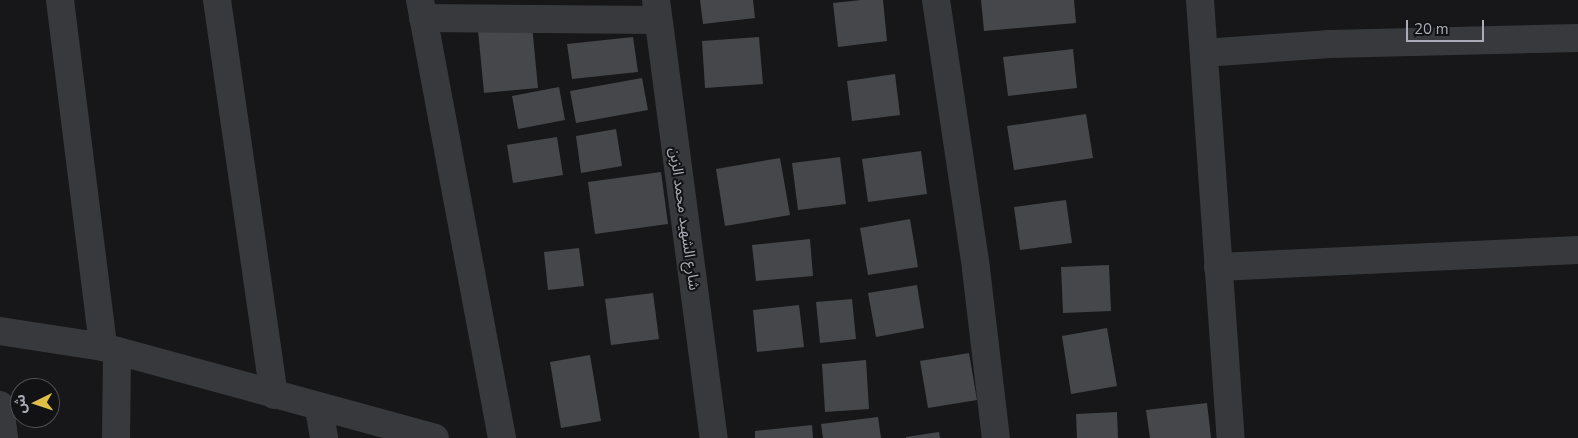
<!DOCTYPE html>
<meta charset="utf-8">
<style>
body{margin:0}
#map{position:relative;width:1578px;height:438px;overflow:hidden;background:#171719;font-family:"Nunito Sans","Noto Sans Arabic",sans-serif}
div>[style]{position:absolute}
[style*='--x']{left:calc(var(--x)*1px);top:calc(var(--y)*1px);width:calc(var(--w)*1px);rotate:calc(var(--a)*1deg)}
.building>*{inset:0;background:#46474b}
.minor>*{height:28px;margin:-14px;padding:0 14px;transform-origin:14px;border-radius:14px;background:#38393d}
span{translate:-50% -50%;white-space:nowrap;text-align:center;line-height:1.15;-webkit-text-stroke:4px #121214;paint-order:stroke}
.street-label{font-size:15px;color:#aaadb7}
.north{position:absolute;left:10px;top:378px;width:50px;height:50px;box-sizing:border-box;background:#121214;border:1px solid #4f5055;border-radius:50%;rotate:266deg;font-size:14px;font-weight:700;line-height:20px;text-align:center;color:#aaadb7}
.north::after{content:'';display:block;margin:auto;width:18px;height:22px;background:#e0bf48;clip-path:polygon(50% 0,100% 100%,50% 72%,0 100%)}
.scale{position:absolute;left:1406px;top:20px;width:78px;height:22px;box-sizing:border-box;border:2px solid #aaadb7;border-top:0;padding-left:6px;font-size:15px;line-height:18px;white-space:nowrap;color:#aaadb7;-webkit-text-stroke:4px #121214;paint-order:stroke}
</style>
<div id="map">
<div class="building">
<i style="clip-path:polygon(700px 0,753px 0,755px 18px,703px 24px)"></i>
<i style="clip-path:polygon(861px 0,883px 0,887px 41px,838px 47px,833px 3px)"></i>
<i style="clip-path:polygon(981px 0,1074px 0,1076px 23px,984px 31px)"></i>
<i style="clip-path:polygon(532px 25px,538px 88px,484px 93px,478px 30px)"></i>
<i style="clip-path:polygon(633px 37px,638px 72px,572px 79px,567px 44px)"></i>
<i style="clip-path:polygon(759px 37px,763px 84px,705px 88px,702px 41px)"></i>
<i style="clip-path:polygon(1073px 49px,1077px 88px,1008px 96px,1003px 57px)"></i>
<i style="clip-path:polygon(895px 74px,900px 115px,852px 121px,847px 81px)"></i>
<i style="clip-path:polygon(642px 78px,648px 110px,576px 123px,570px 91px)"></i>
<i style="clip-path:polygon(559px 87px,565px 120px,518px 129px,512px 96px)"></i>
<i style="clip-path:polygon(1086px 114px,1093px 158px,1014px 170px,1007px 126px)"></i>
<i style="clip-path:polygon(616px 129px,622px 166px,581px 173px,576px 136px)"></i>
<i style="clip-path:polygon(557px 137px,563px 175px,513px 183px,507px 145px)"></i>
<i style="clip-path:polygon(921px 151px,927px 194px,868px 202px,862px 159px)"></i>
<i style="clip-path:polygon(840px 157px,846px 204px,798px 210px,792px 163px)"></i>
<i style="clip-path:polygon(780px 158px,790px 215px,725px 226px,716px 169px)"></i>
<i style="clip-path:polygon(661px 172px,668px 224px,595px 234px,588px 182px)"></i>
<i style="clip-path:polygon(1066px 200px,1072px 243px,1020px 250px,1014px 207px)"></i>
<i style="clip-path:polygon(910px 219px,918px 267px,868px 275px,860px 228px)"></i>
<i style="clip-path:polygon(810px 239px,813px 276px,756px 281px,752px 245px)"></i>
<i style="clip-path:polygon(579px 248px,584px 286px,548px 290px,544px 252px)"></i>
<i style="clip-path:polygon(1109px 265px,1111px 311px,1063px 313px,1061px 267px)"></i>
<i style="clip-path:polygon(917px 285px,924px 328px,876px 337px,868px 293px)"></i>
<i style="clip-path:polygon(653px 293px,659px 339px,611px 345px,605px 299px)"></i>
<i style="clip-path:polygon(852px 299px,856px 339px,820px 343px,816px 302px)"></i>
<i style="clip-path:polygon(799px 305px,804px 347px,757px 352px,753px 310px)"></i>
<i style="clip-path:polygon(1107px 328px,1117px 386px,1071px 394px,1062px 336px)"></i>
<i style="clip-path:polygon(969px 353px,977px 400px,928px 408px,920px 361px)"></i>
<i style="clip-path:polygon(590px 355px,601px 421px,561px 428px,550px 362px)"></i>
<i style="clip-path:polygon(866px 360px,869px 409px,825px 412px,822px 364px)"></i>
<i style="clip-path:polygon(1207px 403px,1211px 438px,1150px 438px,1146px 410px)"></i>
<i style="clip-path:polygon(1117px 412px,1118px 438px,1077px 438px,1076px 414px)"></i>
<i style="clip-path:polygon(878px 417px,881px 438px,823px 438px,821px 424px)"></i>
<i style="clip-path:polygon(812px 425px,813px 438px,755px 438px,755px 431px)"></i>
<i style="clip-path:polygon(939px 432px,940px 438px,906px 438px,906px 437px)"></i>
</div>
<div class="minor">
<i style="--x:60;--y:0;--w:350;--a:82.9"></i>
<i style="--x:217;--y:0;--w:399;--a:81.8"></i>
<i style="--x:420;--y:0;--w:446;--a:79.4"></i>
<i style="--x:656;--y:0;--w:442;--a:82.5"></i>
<i style="--x:936;--y:0;--w:272;--a:81.5"></i>
<i style="--x:976;--y:269;--w:170;--a:83.3"></i>
<i style="--x:1200;--y:0;--w:439;--a:86"></i>
<i style="--x:423;--y:18;--w:234;--a:0.5"></i>
<i style="--x:1204;--y:53;--w:126;--a:-4.1"></i>
<i style="--x:1330;--y:44;--w:248;--a:-1.4"></i>
<i style="--x:1218;--y:267;--w:360;--a:-2.7"></i>
<i style="--x:0;--y:331;--w:104;--a:8.8"></i>
<i style="--x:103;--y:347;--w:344;--a:15.3"></i>
<i style="--x:0;--y:405;--w:33;--a:83"></i>
<i style="--x:319;--y:409;--w:29;--a:80"></i>
<i style="--x:116;--y:438;--w:87;--a:-89.3"></i>
</div>
<div class="street-label">
<span style="left:684px;top:219px;rotate:82deg">شارع الشهيد محمد الزبن</span>
</div>
<div class="north">ش</div>
<div class="scale">20 m</div>
</div>
